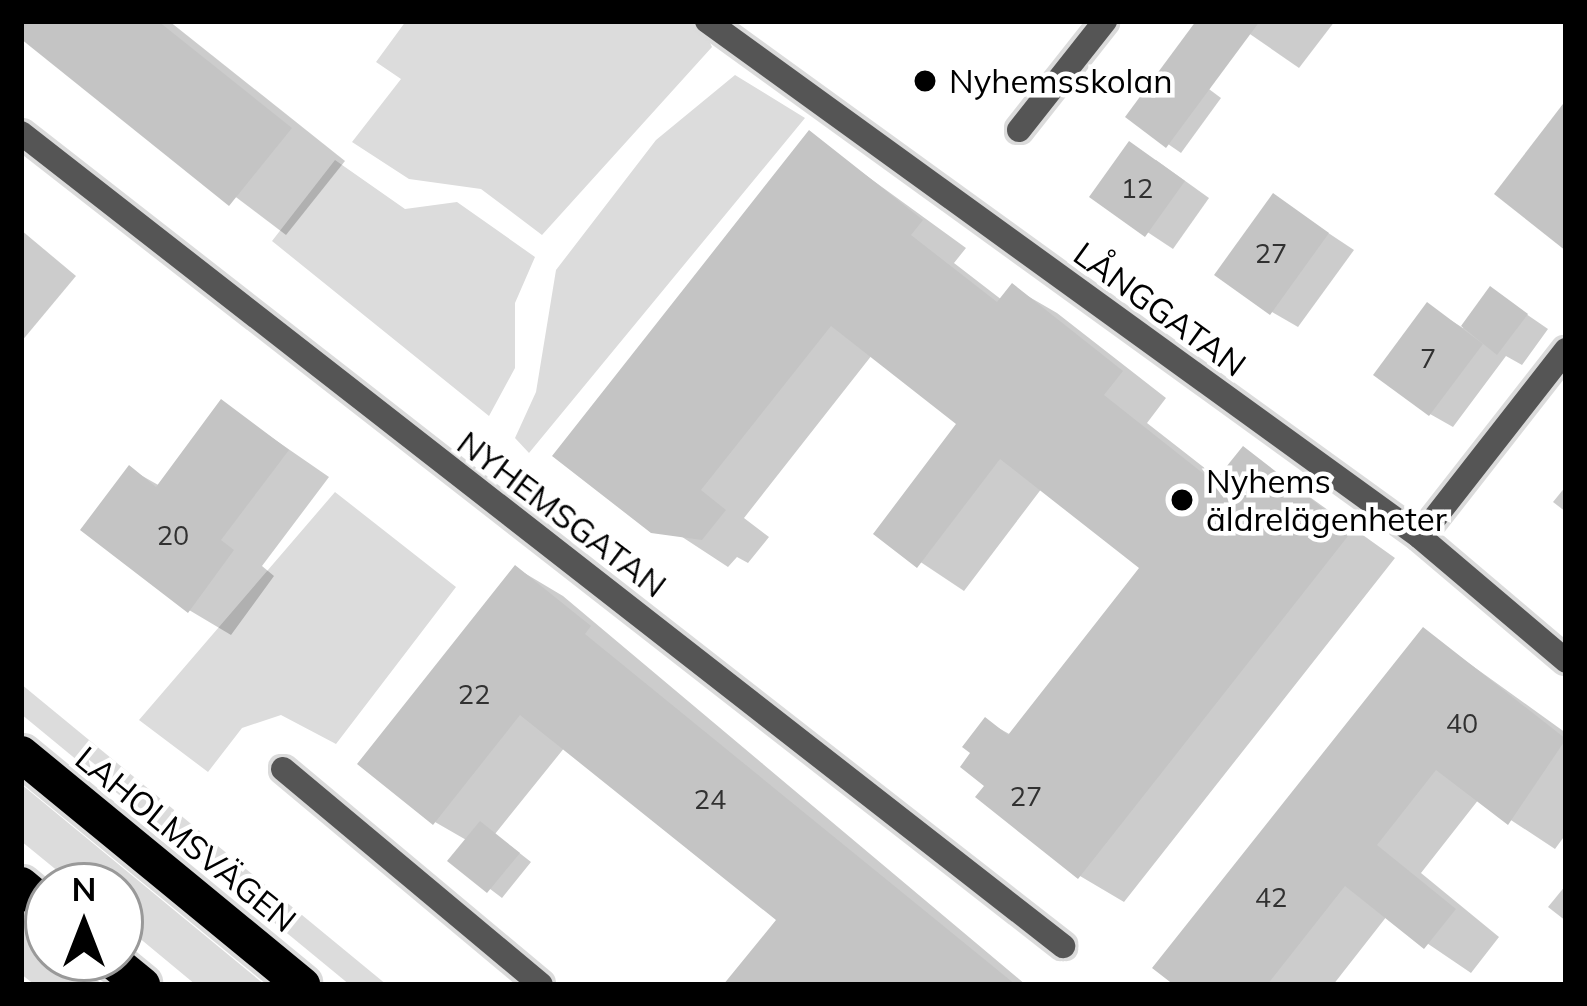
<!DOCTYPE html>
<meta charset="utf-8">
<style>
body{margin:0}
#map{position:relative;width:1587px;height:1006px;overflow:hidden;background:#fff;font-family:Mulish,sans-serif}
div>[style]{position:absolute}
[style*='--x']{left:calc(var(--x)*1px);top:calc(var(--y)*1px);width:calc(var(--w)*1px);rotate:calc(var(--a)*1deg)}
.green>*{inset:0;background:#dcdcdc}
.shadow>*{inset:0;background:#0003}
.building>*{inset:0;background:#c4c4c4}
.roads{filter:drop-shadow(3px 0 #dbdbdb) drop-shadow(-3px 0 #dbdbdb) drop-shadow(0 3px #dbdbdb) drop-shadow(0 -3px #dbdbdb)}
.lane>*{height:24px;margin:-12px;padding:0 12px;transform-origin:12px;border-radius:12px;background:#555}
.street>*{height:24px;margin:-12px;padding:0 12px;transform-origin:12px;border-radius:12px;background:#555}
.highway>*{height:36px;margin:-18px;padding:0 18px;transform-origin:18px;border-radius:18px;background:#000}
.dots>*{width:33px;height:33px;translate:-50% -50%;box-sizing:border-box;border:6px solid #fff;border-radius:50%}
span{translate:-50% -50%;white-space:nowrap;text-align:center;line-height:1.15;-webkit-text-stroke:9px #fff;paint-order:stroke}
.number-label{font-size:27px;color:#313131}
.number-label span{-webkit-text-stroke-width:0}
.poi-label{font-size:33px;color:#000}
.left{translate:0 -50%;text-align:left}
.street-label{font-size:33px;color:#000}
.frame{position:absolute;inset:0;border:24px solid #000;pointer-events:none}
.north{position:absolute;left:24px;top:862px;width:120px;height:120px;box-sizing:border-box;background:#fff;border:3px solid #999;border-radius:50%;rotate:0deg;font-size:33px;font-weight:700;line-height:48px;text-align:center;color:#000}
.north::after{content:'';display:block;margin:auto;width:42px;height:54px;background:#000;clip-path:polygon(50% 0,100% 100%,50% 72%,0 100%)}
</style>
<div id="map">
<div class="green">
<i style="clip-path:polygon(406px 21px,700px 21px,712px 47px,542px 235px,481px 189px,409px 179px,352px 142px,401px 79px,376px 62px)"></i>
<i style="clip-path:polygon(735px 75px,805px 118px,529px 453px,515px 438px,536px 392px,556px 270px,656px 140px)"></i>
<i style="clip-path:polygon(335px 160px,405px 209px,457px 202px,535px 257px,515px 303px,515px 368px,489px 416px,272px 241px)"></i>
<i style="clip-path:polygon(335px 492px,456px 587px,336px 744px,281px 715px,242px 728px,208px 772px,139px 720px)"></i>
<i style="clip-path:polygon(21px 684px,387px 985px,350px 985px,21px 714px)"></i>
<i style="clip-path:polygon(21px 784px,265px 985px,196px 985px,120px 922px,120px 886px,76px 886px,21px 841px)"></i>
<i style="clip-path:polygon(21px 918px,48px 940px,48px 958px,70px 958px,103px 985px,35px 985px,21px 974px)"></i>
</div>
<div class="shadow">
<i style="clip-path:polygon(21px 21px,169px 21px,345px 161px,286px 235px,21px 35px)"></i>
<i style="clip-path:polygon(1231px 21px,1335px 21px,1299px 68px)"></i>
<i style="clip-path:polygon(1182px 69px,1221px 98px,1181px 153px,1129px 117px)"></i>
<i style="clip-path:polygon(809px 134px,966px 248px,954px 263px,1002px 300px,1012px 287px,1057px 313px,1166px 398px,1147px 423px,1220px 480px,1244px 450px,1395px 558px,1124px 902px,1080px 876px,988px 785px,986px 721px,1011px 735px,1144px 567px,1042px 488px,964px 591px,877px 533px,960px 424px,872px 355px,744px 518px,769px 537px,748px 563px,737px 557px,728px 567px,557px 455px)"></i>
<i style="clip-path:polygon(1156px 160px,1209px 198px,1173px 249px,1093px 196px)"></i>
<i style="clip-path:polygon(1274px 197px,1354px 250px,1298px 327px,1272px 312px)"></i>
<i style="clip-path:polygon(21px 230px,76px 276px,21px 342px)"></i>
<i style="clip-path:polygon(1491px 290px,1548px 329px,1522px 365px,1506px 356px,1453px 427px,1430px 414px,1428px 306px,1463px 328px)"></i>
<i style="clip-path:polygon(222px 403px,329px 477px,262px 566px,274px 576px,231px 635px,189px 610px,130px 469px,160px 486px)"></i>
<i style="clip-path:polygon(1566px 486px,1566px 512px,1553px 502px)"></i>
<i style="clip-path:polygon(516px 568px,563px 596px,1026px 985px,727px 985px,780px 920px,565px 747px,495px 834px,531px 862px,502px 898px,452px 860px,468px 841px,435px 822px)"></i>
<i style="clip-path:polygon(1424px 631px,1566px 733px,1566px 834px,1555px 849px,1479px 799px,1421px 873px,1499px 937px,1471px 973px,1387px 916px,1333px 985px,1179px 985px)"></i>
<i style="clip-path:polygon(1566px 885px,1566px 921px,1548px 907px)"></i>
</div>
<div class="building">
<i style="clip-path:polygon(21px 21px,158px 21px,292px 128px,229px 206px,21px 39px)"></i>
<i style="clip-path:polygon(1196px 21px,1260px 21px,1166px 148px,1125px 117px)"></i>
<i style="clip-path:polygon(1566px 100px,1566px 251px,1494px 194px)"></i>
<i style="clip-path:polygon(809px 130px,923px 220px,911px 235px,997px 302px,1012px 283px,1123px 371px,1104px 395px,1214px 482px,1243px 446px,1352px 531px,1078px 879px,975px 797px,984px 786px,960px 767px,970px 753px,962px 747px,985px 717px,1008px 735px,1139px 568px,1000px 459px,917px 568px,873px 534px,956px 424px,831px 326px,701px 490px,726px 510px,702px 540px,651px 533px,552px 456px)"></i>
<i style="clip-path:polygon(1129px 141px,1185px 181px,1145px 237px,1089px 197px)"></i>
<i style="clip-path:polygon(1273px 193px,1329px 233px,1270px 315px,1214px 275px)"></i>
<i style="clip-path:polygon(1490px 286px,1528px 314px,1497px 355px,1461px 326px)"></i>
<i style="clip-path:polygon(1427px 302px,1483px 344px,1429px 416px,1373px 375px)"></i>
<i style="clip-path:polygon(221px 399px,289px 450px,221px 540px,234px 550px,188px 613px,80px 530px,129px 465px,156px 487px)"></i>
<i style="clip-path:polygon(515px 565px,591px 626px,585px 634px,1016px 985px,723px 985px,776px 920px,520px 715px,433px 825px,357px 764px)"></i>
<i style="clip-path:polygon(1423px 627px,1566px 739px,1508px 825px,1436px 770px,1377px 845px,1456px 909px,1424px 949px,1345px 886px,1267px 985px,1174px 985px,1152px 968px)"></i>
<i style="clip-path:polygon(480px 821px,520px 853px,487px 893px,447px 861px)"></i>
</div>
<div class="roads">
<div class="lane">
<i style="--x:707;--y:21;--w:880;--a:35.89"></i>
<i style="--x:283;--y:769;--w:336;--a:39.9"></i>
</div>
<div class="street">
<i style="--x:1019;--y:130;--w:139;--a:-51.7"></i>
<i style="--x:21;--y:133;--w:1322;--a:37.96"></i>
<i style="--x:1566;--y:350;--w:237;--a:128"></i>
<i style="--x:1420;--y:537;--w:192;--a:40.3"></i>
</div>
<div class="highway">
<i style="--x:21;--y:754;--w:364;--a:39.4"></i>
<i style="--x:21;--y:885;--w:35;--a:40"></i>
<i style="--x:109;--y:958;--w:43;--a:39.3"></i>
</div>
</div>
<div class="dots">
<i style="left:925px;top:81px;background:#000"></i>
<i style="left:1182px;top:500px;background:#000"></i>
</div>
<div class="number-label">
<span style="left:1137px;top:189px">12</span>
<span style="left:1271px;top:254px">27</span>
<span style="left:1428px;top:359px">7</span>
<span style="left:173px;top:536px">20</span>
<span style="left:474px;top:695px">22</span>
<span style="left:1462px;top:724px">40</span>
<span style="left:1026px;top:797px">27</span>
<span style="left:710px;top:800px">24</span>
<span style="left:1271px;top:898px">42</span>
</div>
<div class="poi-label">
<span class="left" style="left:949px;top:81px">Nyhemsskolan</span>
<span class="left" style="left:1206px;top:500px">Nyhems<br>äldrelägenheter</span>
</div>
<div class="street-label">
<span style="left:1160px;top:309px;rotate:36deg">LÅNGGATAN</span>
<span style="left:562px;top:514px;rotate:37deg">NYHEMSGATAN</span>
<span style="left:186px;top:839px;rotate:39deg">LAHOLMSVÄGEN</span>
</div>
<div class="frame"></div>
<div class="north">N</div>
</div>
